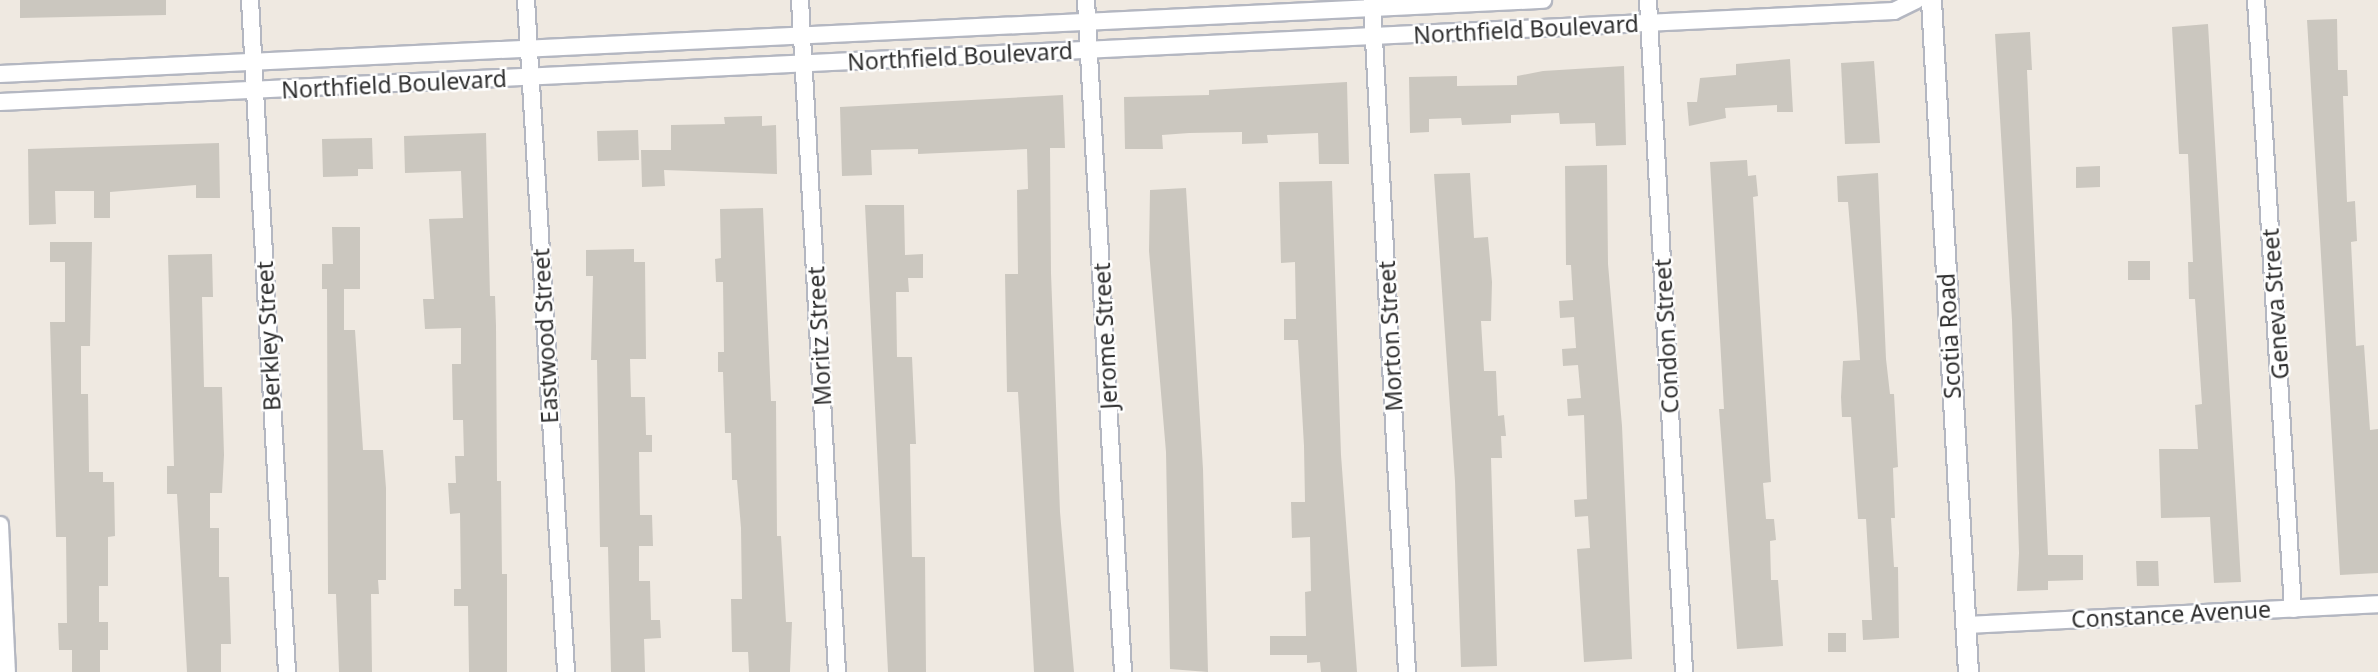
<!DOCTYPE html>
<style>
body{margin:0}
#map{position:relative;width:2378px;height:672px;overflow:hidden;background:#efe9e1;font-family:"Noto Sans",sans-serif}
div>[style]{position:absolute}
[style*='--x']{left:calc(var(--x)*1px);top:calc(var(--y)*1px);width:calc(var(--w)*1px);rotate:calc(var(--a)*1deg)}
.building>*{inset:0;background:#cbc7bf}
.roads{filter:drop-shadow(2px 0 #b4b7c1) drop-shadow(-2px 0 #b4b7c1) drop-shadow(0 2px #b4b7c1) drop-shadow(0 -2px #b4b7c1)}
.minor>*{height:16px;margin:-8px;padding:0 8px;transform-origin:8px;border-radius:8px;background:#fff}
.tertiary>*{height:19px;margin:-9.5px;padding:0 9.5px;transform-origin:9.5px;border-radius:9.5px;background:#fff}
span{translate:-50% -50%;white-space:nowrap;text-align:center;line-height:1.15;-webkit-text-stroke:5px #fff;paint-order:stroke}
.street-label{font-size:23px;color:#2e2e2e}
</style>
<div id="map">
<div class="building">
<i style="clip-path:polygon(20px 0,166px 0,166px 15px,20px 18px)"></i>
<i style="clip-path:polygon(2337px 19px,2338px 70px,2347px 70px,2348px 96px,2343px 96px,2347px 202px,2355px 201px,2357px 241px,2351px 242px,2356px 346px,2364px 345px,2370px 430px,2378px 429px,2378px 573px,2340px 575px,2307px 20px)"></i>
<i style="clip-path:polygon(2208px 24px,2241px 582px,2214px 583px,2210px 517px,2161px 518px,2159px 449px,2198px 449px,2195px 405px,2202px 404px,2195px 299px,2189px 299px,2188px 262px,2193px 262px,2188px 154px,2179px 154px,2172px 27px)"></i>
<i style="clip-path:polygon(2030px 32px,2032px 70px,2027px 70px,2048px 555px,2083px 555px,2083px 580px,2048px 581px,2048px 590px,2017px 591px,2019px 553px,2012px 320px,1995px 34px)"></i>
<i style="clip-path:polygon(1790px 59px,1793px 112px,1777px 112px,1777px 105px,1725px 108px,1726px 118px,1689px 126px,1687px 102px,1697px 102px,1700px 78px,1736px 75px,1736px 64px)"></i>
<i style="clip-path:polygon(1874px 61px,1880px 143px,1845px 144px,1841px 63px)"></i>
<i style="clip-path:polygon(1624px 66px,1626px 145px,1596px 146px,1595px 123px,1560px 124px,1559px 113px,1511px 115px,1511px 123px,1462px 125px,1461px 118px,1429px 119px,1429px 132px,1410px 133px,1409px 77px,1457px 76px,1457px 86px,1517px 85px,1517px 76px,1543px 71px)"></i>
<i style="clip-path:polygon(1347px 82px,1349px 164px,1319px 164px,1318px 133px,1267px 135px,1268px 143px,1242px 144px,1242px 132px,1189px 133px,1162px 135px,1163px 149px,1125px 149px,1124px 97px,1209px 95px,1209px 90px)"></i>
<i style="clip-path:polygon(1063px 95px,1065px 148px,1050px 148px,1051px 273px,1060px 512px,1074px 672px,1034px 672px,1018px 392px,1007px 392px,1005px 274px,1018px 274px,1017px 190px,1028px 189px,1027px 149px,918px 154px,918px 149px,871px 150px,872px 175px,842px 176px,840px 107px)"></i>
<i style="clip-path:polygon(762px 116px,762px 126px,776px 125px,777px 174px,664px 170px,665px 186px,642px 187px,641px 150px,671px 150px,671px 125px,725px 124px,724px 117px)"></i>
<i style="clip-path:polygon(638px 130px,639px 160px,598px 161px,597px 131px)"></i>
<i style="clip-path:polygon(486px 133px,490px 296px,495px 296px,496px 326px,497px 481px,501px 481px,502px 574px,507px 574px,507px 672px,469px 672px,468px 606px,454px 606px,454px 589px,461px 589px,460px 513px,450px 514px,448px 483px,456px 483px,455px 456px,464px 456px,463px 420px,453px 420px,452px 364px,461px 364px,461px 328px,425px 329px,423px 299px,434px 299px,429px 219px,463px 218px,461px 171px,405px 173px,404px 136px)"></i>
<i style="clip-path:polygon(372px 138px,373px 169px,358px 169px,358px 176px,323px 177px,322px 139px)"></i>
<i style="clip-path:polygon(219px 143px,220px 198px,196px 198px,196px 185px,110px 192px,110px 218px,94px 218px,94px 191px,55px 191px,56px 224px,29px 225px,28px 149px)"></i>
<i style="clip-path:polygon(1747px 160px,1748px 176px,1756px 175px,1758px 196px,1753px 197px,1771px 482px,1763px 483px,1766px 519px,1774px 519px,1776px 540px,1770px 541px,1771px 580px,1778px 580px,1783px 646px,1737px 649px,1719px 409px,1724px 409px,1710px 162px)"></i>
<i style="clip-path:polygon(1607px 165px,1608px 264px,1622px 426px,1632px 659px,1584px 662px,1577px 549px,1590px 548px,1588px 516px,1575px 517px,1574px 500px,1587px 499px,1584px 415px,1568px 416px,1567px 399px,1581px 398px,1578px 365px,1563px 366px,1562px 349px,1576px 348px,1574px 317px,1560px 318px,1559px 301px,1573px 300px,1571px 265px,1566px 265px,1565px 166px)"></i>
<i style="clip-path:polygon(2100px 166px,2100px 187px,2076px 188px,2076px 167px)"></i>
<i style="clip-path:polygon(1470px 173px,1474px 238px,1488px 237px,1492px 282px,1491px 321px,1481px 321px,1484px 371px,1496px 371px,1498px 416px,1504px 415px,1506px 436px,1501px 436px,1502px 458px,1491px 458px,1497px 666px,1461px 667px,1455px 481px,1434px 174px)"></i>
<i style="clip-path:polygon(1878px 173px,1886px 359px,1890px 394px,1894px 394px,1898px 467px,1893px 468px,1895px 518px,1891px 518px,1894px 567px,1898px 567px,1899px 638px,1863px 640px,1862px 620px,1872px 620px,1866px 519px,1858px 519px,1851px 417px,1842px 417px,1841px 397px,1843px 361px,1860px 360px,1857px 313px,1848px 202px,1838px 202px,1837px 176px)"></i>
<i style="clip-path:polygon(1332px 181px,1341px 455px,1357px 672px,1321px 672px,1320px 662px,1307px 663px,1307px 655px,1270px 655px,1270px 636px,1306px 636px,1305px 592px,1311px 591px,1310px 537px,1292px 538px,1291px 502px,1305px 502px,1304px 446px,1298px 340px,1284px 340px,1284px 319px,1296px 319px,1295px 262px,1281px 263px,1279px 182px)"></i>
<i style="clip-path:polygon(1186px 188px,1203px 469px,1208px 672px,1170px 669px,1166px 452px,1149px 251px,1150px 190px)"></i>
<i style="clip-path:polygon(865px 205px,904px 205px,905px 255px,923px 254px,923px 278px,908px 278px,909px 292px,896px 292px,897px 357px,912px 357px,916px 444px,910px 444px,912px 557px,925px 557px,926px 672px,888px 672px)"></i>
<i style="clip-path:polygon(763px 208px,771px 401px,776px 401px,777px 536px,781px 536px,786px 622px,792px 622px,790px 672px,749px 672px,748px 652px,732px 652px,731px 599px,742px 599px,741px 528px,737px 480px,732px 480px,731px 433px,725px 433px,723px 372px,718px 372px,718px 352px,724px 352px,723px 282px,716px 282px,715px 259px,721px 258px,720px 209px)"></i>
<i style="clip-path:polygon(332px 227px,360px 227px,360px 289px,344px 289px,344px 330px,355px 330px,363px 450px,383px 450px,386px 488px,386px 580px,378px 580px,379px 594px,371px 594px,372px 672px,339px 672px,336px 594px,328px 594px,327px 289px,322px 289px,322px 264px,333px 264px)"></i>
<i style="clip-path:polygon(50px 242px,92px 242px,90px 346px,81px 346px,81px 394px,88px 394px,89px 472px,103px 472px,103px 482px,114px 482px,115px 536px,108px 537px,108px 586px,99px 586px,99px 622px,108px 622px,108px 650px,100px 650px,100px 672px,72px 672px,72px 650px,59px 650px,58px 623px,67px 623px,66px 537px,56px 537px,50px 322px,65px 322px,65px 262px,50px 262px)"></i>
<i style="clip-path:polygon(634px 249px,634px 262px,645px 262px,646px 359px,630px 359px,631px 397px,645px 397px,646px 435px,652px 435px,652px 452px,639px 452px,640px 515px,652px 515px,653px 546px,639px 546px,639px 581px,650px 581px,651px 620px,660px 620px,661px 638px,644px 639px,645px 672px,611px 672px,608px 547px,600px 547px,597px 360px,591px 360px,593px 276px,586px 276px,586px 250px)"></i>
<i style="clip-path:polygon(212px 254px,213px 297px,202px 297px,204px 387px,222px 387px,224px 455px,222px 493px,210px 493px,210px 528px,219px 528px,219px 577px,229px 577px,231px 644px,221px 644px,221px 672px,187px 672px,177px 494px,167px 494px,167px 466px,174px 466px,168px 255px)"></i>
<i style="clip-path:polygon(2128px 261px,2150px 261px,2150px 280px,2128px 280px)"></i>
<i style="clip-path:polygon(2136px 561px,2158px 561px,2159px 586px,2137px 586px)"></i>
<i style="clip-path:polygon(1828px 633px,1846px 633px,1846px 652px,1828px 652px)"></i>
</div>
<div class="roads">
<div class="minor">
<i style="--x:250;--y:0;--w:673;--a:86.85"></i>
<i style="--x:526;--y:0;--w:673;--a:86.59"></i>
<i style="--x:800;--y:0;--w:673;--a:86.85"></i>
<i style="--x:1086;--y:0;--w:673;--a:86.85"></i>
<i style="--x:1372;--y:0;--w:673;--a:87.02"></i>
<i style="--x:1648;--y:0;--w:673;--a:86.93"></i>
<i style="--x:2256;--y:0;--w:610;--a:86.52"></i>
<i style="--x:0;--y:74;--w:1545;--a:-2.75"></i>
<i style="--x:0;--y:102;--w:1896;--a:-2.75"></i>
<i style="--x:1894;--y:11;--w:25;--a:-26"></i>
<i style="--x:0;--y:525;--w:147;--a:87.3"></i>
<i style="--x:1965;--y:625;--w:414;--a:-2.9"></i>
</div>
<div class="tertiary">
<i style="--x:1931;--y:0;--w:673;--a:86.85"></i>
</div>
</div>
<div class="street-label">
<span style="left:1526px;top:29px;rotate:-3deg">Northfield Boulevard</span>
<span style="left:960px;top:56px;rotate:-3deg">Northfield Boulevard</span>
<span style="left:394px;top:84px;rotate:-3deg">Northfield Boulevard</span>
<span style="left:2275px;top:304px;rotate:-94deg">Geneva Street</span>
<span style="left:268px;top:336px;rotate:-93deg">Berkley Street</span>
<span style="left:545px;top:336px;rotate:-93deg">Eastwood Street</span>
<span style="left:819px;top:336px;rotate:-93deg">Moritz Street</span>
<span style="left:1105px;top:336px;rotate:-93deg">Jerome Street</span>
<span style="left:1390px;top:336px;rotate:-93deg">Morton Street</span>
<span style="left:1666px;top:336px;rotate:-93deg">Condon Street</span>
<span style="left:1949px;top:336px;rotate:-93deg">Scotia Road</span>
<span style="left:2171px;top:614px;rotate:-3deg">Constance Avenue</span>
</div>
</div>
